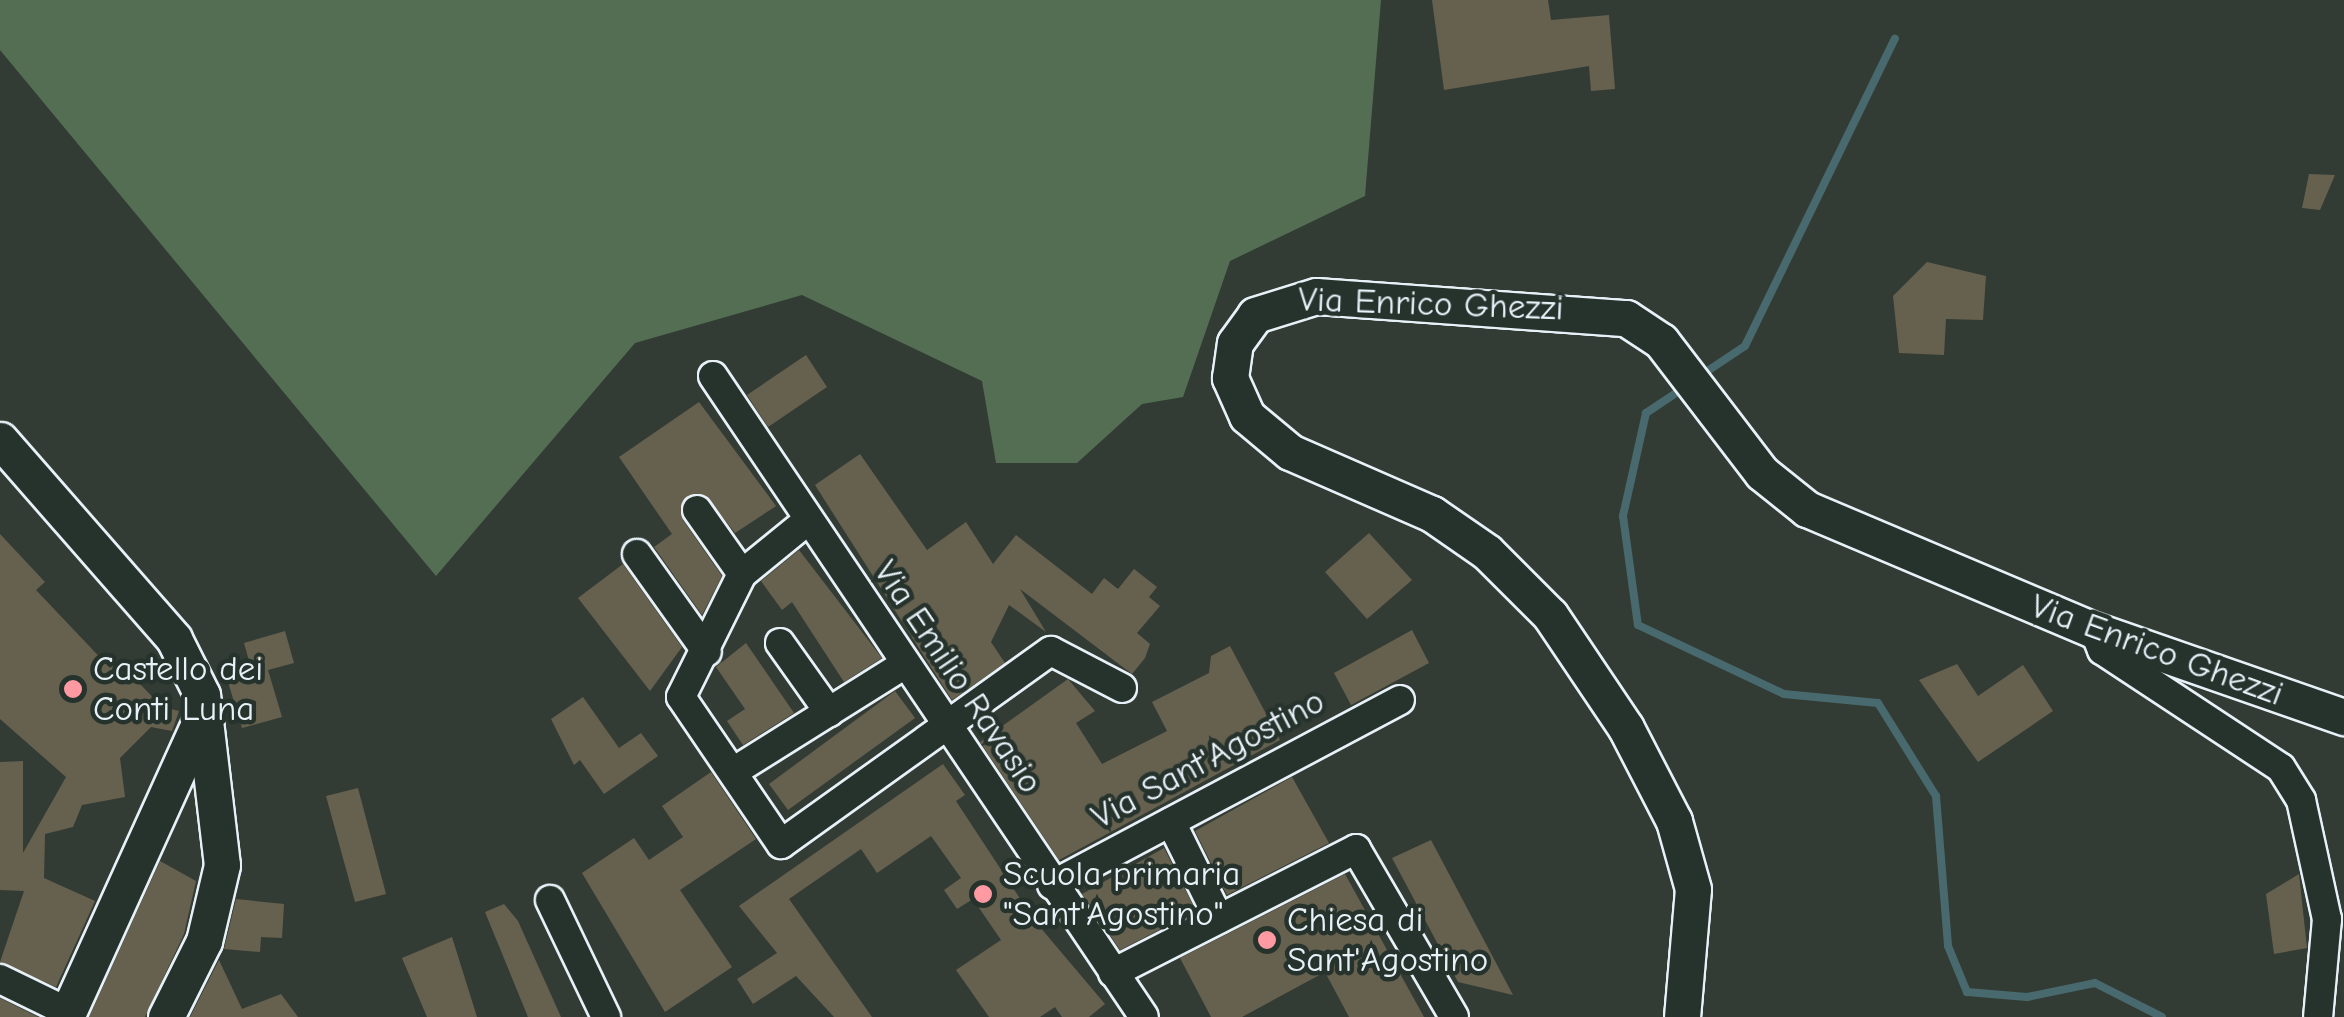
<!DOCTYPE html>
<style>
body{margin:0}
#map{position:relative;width:2344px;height:1017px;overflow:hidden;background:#333c34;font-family:"Comic Neue",sans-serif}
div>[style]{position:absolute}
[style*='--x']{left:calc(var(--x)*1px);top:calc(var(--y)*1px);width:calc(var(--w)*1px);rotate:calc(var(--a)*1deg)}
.green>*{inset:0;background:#546e54}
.stream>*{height:8px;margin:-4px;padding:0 4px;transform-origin:4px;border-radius:4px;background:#48696e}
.building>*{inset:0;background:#66614f}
.roads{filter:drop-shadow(2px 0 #e8f1f8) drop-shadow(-2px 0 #e8f1f8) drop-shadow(0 2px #e8f1f8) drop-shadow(0 -2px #e8f1f8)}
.minor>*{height:28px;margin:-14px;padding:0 14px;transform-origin:14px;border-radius:14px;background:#26332d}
.tertiary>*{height:35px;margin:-17.5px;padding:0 17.5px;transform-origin:17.5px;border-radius:17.5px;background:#26332d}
.dots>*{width:28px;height:28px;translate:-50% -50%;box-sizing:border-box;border:5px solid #26332d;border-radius:50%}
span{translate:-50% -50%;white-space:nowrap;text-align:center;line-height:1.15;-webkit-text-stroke:9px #26332d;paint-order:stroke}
.street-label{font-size:35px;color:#e8f1f8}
.poi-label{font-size:35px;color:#e8f1f8}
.left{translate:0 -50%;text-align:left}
</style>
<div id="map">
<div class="green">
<i style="clip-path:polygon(0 0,1381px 0,1365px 196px,1230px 261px,1183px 397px,1142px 404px,1077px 463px,996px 463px,982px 381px,802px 295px,635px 343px,436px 576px,0 50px)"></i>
</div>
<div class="stream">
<i style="--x:1700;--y:376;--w:54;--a:-33.7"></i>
<i style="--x:1745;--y:346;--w:342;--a:-64"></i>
<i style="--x:1685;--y:387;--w:47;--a:146.3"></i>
<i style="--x:1646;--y:413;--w:106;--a:102.6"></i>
<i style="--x:1623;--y:516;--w:110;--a:82.2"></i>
<i style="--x:1638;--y:625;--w:161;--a:25.3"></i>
<i style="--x:1784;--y:694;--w:94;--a:5.5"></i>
<i style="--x:1878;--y:703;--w:110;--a:58.1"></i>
<i style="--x:1936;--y:796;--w:150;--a:85.4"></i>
<i style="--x:1948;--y:946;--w:50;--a:67.6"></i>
<i style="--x:1967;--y:992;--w:60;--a:4.8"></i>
<i style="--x:2027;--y:997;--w:69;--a:-11.6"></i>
<i style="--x:2095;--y:983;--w:75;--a:26.9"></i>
</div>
<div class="building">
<i style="clip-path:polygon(1432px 0,1548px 0,1551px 20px,1609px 15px,1615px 89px,1591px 91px,1589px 66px,1444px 90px)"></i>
<i style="clip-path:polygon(2309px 174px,2335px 175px,2320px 210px,2302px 208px)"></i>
<i style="clip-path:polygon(1927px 262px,1986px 276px,1983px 320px,1946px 319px,1944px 355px,1899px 353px,1893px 296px)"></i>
<i style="clip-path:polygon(806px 355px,827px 387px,768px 427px,747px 395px)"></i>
<i style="clip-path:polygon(699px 402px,776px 506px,735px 533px,705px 495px,682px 502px,683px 520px,722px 576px,702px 615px,654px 547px,672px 534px,619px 457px)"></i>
<i style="clip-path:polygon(860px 454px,927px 550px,966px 522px,993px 564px,1016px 535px,1092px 594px,1104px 578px,1118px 589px,1134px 569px,1157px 587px,1149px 597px,1160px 606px,1137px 633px,1150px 644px,1145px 658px,1132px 674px,1020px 589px,1046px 632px,1009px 605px,991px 642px,1005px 663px,952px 700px,815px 485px)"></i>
<i style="clip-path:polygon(1369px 533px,1412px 580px,1367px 619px,1325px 572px)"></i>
<i style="clip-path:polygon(0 534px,45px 582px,36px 590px,110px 668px,118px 661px,162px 707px,179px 711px,172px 731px,151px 727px,120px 758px,125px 797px,82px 805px,73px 827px,45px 834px,44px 878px,95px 901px,56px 987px,0 962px,24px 891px,0 890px,0 762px,23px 761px,23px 853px,66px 777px,0 719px)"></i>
<i style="clip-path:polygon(799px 550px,882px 658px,844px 682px,792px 602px,782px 610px,761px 581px)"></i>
<i style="clip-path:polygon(623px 564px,682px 647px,650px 691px,578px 598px)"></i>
<i style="clip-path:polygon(1412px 630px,1429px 663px,1351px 705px,1334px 673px)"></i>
<i style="clip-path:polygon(285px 631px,294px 663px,268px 670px,282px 717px,242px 728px,228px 682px,253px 675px,244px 643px)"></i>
<i style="clip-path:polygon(746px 643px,794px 713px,743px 745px,727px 721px,745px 709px,716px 667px)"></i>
<i style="clip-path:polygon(1230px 646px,1280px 740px,1059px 860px,980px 742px,1068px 679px,1095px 711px,1076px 723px,1102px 764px,1167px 731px,1152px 702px,1209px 673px,1211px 656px)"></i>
<i style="clip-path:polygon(1957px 664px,1978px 696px,2023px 665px,2053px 711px,1978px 762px,1919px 680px)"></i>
<i style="clip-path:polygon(895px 691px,915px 718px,788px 810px,769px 784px)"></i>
<i style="clip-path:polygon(583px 697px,619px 748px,641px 733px,658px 756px,604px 794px,580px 760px,574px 765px,551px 719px)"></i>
<i style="clip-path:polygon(943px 764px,965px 795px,956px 801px,1034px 920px,1105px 1004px,1089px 1017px,1062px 1017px,1055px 1007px,1040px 1017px,989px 1017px,956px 970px,1001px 940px,973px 899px,957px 909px,944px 890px,961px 878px,931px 836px,877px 873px,861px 849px,789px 899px,872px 1017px,834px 1017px,796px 976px,753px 1004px,737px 979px,777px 953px,739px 906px)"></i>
<i style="clip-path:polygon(711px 772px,756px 839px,680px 890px,732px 967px,665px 1012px,582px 873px,634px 838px,649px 860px,683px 837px,662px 806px)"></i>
<i style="clip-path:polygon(1292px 777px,1329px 843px,1227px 895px,1195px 831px)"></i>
<i style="clip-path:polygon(358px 788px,386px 894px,355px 902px,326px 796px)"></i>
<i style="clip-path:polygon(1431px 840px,1513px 995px,1458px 982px,1392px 858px)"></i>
<i style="clip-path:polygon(1164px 848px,1196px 911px,1120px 950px,1082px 894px)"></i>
<i style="clip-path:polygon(160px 861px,196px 881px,184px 934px,145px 1017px,89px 1017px)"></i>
<i style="clip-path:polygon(1345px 874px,1424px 1017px,1349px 1017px,1325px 972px,1242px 1017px,1211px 1017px,1180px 958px)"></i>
<i style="clip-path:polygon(2299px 874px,2307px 948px,2274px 954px,2266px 894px)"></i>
<i style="clip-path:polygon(236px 899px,284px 904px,282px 938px,261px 937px,260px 952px,224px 949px)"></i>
<i style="clip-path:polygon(504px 904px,518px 921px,561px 1017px,528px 1017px,485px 912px)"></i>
<i style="clip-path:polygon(452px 937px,477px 1017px,427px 1017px,402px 958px)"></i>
<i style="clip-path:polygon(219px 960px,242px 1009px,281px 994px,298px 1017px,190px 1017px)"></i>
<i style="clip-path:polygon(0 998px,38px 1017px,0 1017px)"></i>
</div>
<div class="roads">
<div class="minor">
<i style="--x:713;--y:376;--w:772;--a:56.08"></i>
<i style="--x:697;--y:510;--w:78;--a:54.9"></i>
<i style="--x:807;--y:521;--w:84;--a:140.8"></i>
<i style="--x:742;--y:574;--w:137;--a:116.4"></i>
<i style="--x:681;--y:697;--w:178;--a:55.8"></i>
<i style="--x:781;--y:844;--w:332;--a:-35.6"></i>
<i style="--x:1051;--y:651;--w:80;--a:27.5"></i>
<i style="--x:637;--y:554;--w:120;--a:54.5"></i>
<i style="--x:2094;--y:630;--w:22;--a:68"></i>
<i style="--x:2102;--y:650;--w:214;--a:33.4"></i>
<i style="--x:2281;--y:768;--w:38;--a:58"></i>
<i style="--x:2301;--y:800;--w:122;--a:77.7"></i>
<i style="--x:2327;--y:919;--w:98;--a:95.2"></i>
<i style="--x:780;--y:643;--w:85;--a:54.6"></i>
<i style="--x:733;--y:772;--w:203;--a:-32.1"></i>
<i style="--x:1171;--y:822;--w:108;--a:63.7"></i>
<i style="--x:1052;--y:885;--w:394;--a:-28"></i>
<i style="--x:550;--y:900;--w:130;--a:64.4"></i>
<i style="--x:1113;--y:973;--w:273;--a:-27"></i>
<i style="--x:1356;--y:849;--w:194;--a:59.7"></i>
<i style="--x:0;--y:979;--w:76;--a:25.9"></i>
</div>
<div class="tertiary">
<i style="--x:0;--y:440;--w:264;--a:48.8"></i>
<i style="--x:174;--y:639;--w:63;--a:63.4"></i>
<i style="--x:202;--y:695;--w:171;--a:83.3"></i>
<i style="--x:222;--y:865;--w:78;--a:103.3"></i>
<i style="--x:204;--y:941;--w:85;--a:116.6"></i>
<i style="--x:66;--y:1017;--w:337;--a:-65.6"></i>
<i style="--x:1682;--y:1017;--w:128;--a:-85.1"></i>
<i style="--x:1693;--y:889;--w:71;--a:-105.6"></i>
<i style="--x:1674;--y:821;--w:105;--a:-117.3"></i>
<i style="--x:1626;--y:728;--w:136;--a:-123.9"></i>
<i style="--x:1550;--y:615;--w:89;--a:-135"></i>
<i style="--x:1487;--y:552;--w:67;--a:-145.4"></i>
<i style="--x:1432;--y:514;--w:155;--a:-156.4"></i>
<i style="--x:1290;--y:452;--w:56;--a:-140.1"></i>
<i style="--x:1247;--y:416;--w:42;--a:-114.1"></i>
<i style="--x:1230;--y:378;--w:35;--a:-82"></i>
<i style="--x:1235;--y:343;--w:34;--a:-54"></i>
<i style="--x:1255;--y:315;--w:64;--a:-17.3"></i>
<i style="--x:1316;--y:296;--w:311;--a:4.1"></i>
<i style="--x:1626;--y:318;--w:42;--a:33.3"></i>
<i style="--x:1661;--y:341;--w:166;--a:52.6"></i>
<i style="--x:1762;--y:473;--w:58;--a:38.7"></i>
<i style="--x:1807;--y:509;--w:311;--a:22.9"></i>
<i style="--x:2094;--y:630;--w:265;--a:19.2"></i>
</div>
</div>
<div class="dots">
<i style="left:73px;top:689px;background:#ff9aa2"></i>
<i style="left:983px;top:894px;background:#ff9aa2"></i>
<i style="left:1267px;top:940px;background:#ff9aa2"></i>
</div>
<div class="street-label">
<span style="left:1431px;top:304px;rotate:2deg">Via Enrico Ghezzi</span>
<span style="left:2157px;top:650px;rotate:20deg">Via Enrico Ghezzi</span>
<span style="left:958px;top:677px;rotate:56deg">Via Emilio Ravasio</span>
<span style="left:1208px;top:759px;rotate:-28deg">Via Sant'Agostino</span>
</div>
<div class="poi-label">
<span class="left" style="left:93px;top:689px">Castello dei<br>Conti Luna</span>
<span class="left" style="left:1003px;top:894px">Scuola primaria<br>"Sant'Agostino"</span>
<span class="left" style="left:1287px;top:940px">Chiesa di<br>Sant'Agostino</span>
</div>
</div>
